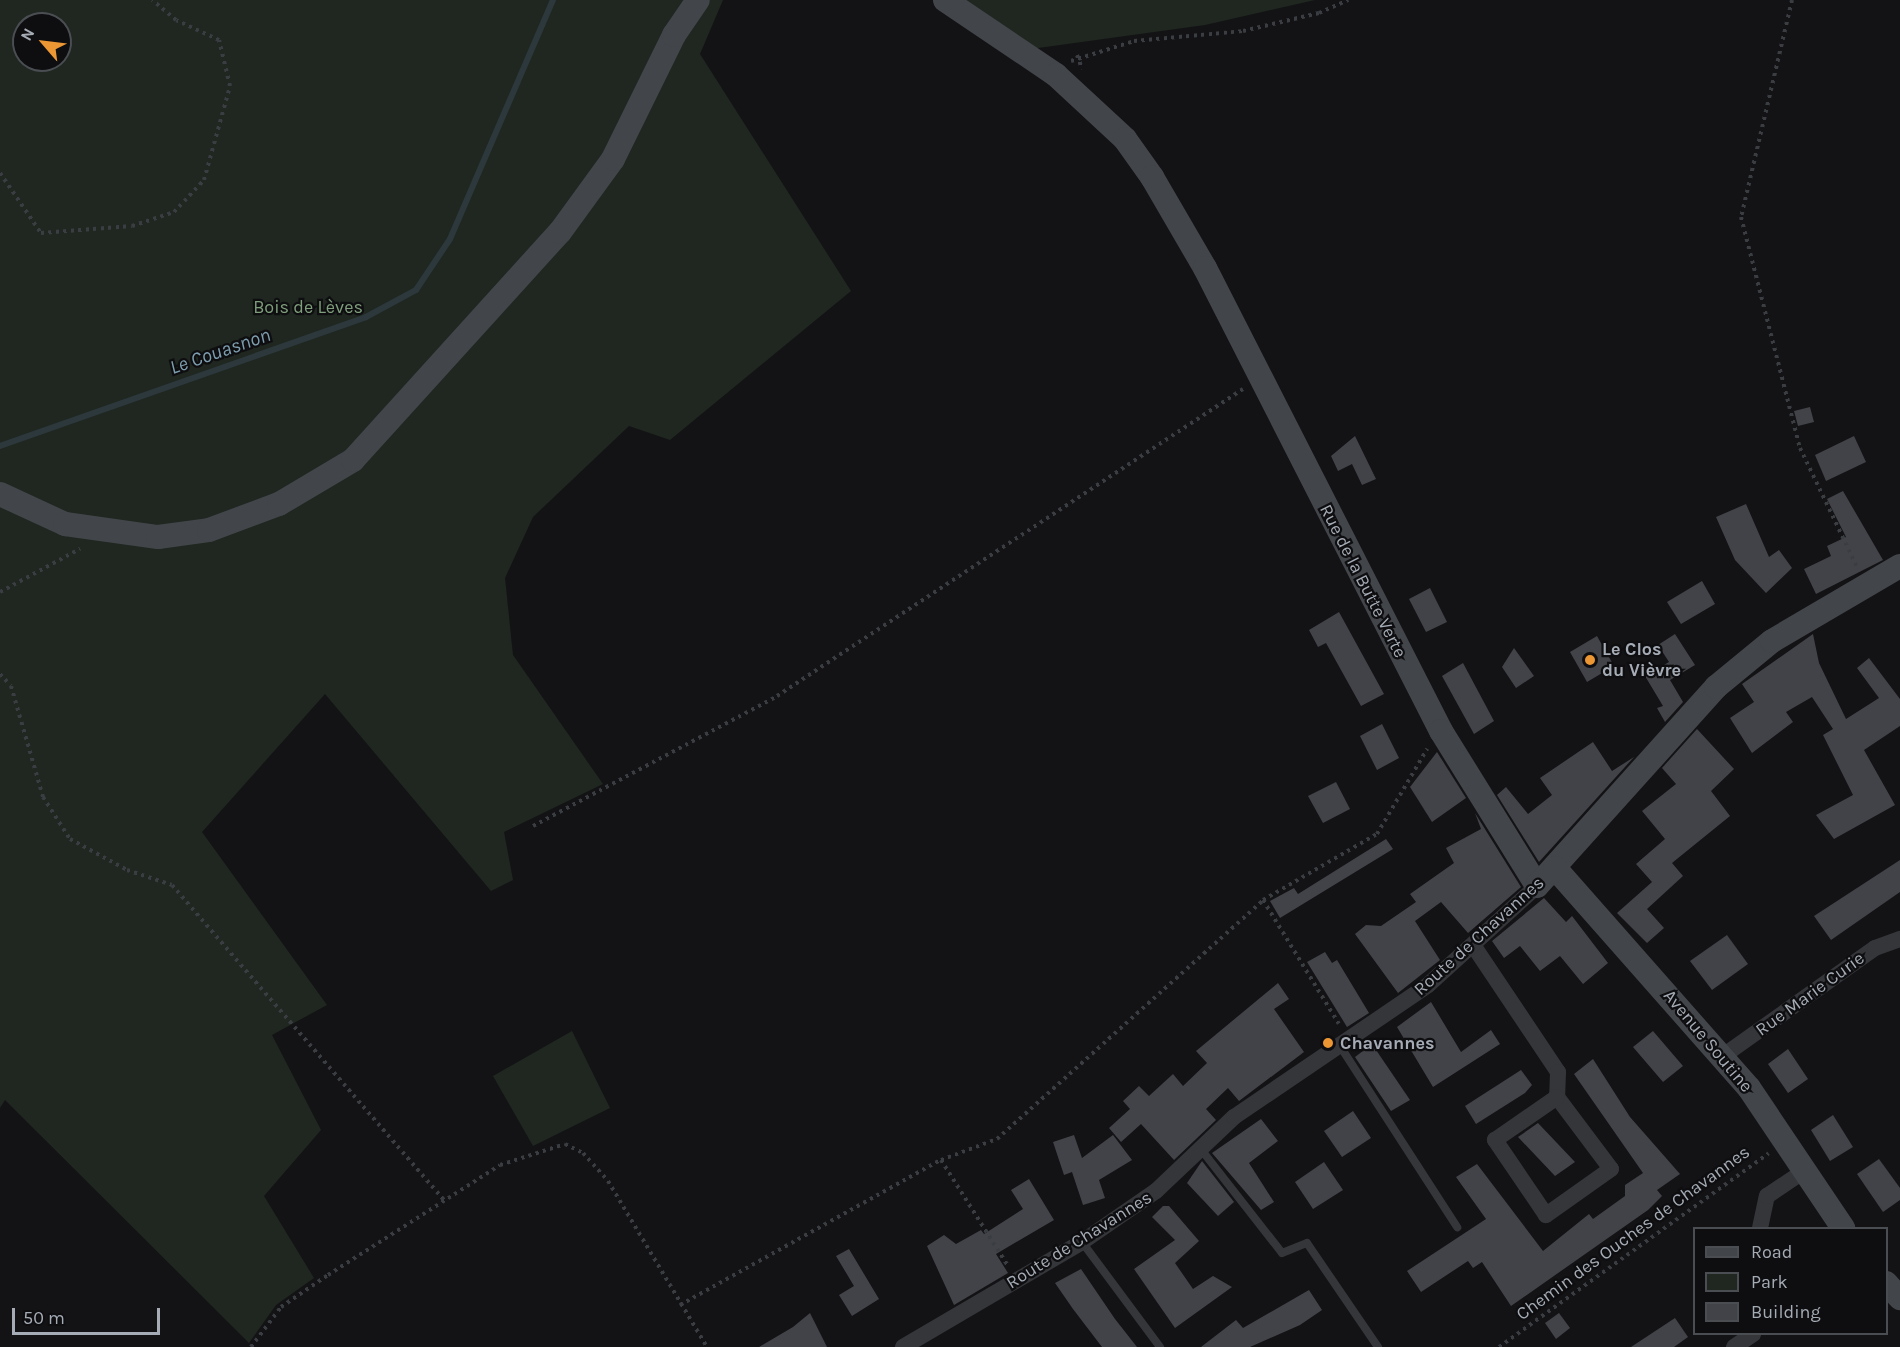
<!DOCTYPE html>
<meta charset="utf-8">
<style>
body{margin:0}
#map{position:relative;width:1900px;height:1347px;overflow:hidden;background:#131315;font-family:Karla,sans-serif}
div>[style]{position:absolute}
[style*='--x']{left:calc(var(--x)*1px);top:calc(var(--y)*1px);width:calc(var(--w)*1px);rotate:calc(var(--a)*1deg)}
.green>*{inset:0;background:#1f2720}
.stream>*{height:6px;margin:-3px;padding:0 3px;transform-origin:3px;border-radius:3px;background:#2d383d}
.building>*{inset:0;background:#424348}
.path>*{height:4px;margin-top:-2px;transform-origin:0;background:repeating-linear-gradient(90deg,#3a3d41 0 3px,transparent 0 7.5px)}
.lane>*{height:8px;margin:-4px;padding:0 4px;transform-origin:4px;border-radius:4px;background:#34363a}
.street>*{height:16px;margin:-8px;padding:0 8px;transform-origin:8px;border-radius:8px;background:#34363a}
.secondary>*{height:24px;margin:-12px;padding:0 12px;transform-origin:12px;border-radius:12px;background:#42454a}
.dots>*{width:16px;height:16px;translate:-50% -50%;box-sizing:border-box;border:3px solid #0e0e10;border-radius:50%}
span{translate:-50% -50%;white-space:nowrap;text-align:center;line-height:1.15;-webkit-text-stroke:4.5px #0e0e10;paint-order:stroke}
.park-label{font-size:18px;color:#7f9f7c}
.street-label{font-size:18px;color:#a5acb5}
.poi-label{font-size:18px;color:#a5acb5;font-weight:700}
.left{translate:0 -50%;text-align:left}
.water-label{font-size:20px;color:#7d9eaf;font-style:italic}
.legend{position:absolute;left:1693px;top:1227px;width:195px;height:108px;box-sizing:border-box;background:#0e0e10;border:2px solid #4a4d52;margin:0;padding:8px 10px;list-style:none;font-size:18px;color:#a5acb5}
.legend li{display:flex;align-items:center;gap:12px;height:30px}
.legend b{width:30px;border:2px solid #4a4d52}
.north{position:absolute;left:12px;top:12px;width:60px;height:60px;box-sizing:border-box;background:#0e0e10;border:2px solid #4a4d52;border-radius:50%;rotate:298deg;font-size:16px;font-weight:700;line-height:24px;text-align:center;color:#a5acb5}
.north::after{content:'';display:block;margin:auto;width:21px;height:27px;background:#ec9634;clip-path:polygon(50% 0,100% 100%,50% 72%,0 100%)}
.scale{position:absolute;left:12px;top:1308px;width:148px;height:27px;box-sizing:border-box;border:3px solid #a5acb5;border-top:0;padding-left:8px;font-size:18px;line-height:21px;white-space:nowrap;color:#a5acb5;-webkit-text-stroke:4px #0e0e10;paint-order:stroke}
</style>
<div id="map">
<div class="green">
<i style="clip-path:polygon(evenodd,0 0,723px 0,700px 54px,851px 291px,670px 440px,629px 426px,533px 517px,505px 578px,513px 655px,603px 784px,504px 832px,513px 880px,491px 891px,325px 694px,202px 832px,327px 1005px,272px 1035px,321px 1130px,264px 1196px,314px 1278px,276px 1305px,249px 1343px,5px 1100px,0 1108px,0 0,24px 24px,60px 24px,60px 60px,24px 60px,24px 24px)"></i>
<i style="clip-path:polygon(962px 0,1315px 0,1205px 25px,1031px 49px)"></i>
<i style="clip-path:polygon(572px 1031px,610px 1108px,533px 1146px,493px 1076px)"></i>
</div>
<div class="stream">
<i style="--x:0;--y:446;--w:388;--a:-19.4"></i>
<i style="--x:366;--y:317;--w:57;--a:-28.4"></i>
<i style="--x:416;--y:290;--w:61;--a:-56.3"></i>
<i style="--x:450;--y:239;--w:260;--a:-66.7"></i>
</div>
<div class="building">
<i style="clip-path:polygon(1810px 407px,1814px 422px,1798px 426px,1794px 411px)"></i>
<i style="clip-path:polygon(1355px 436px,1376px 479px,1362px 485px,1352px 464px,1338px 471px,1331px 456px)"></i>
<i style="clip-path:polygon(1854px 436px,1866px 462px,1826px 481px,1815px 455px)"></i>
<i style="clip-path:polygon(1843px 491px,1883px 560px,1816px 594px,1804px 569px,1831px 556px,1827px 546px,1846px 537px,1827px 499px)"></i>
<i style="clip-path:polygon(1746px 504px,1769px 557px,1779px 550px,1792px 568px,1766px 593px,1735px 560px,1716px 517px)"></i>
<i style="clip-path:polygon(1702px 581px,1715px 604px,1681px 624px,1667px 602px)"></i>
<i style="clip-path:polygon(1430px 588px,1447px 622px,1426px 632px,1409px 599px)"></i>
<i style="clip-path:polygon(1339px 612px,1384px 694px,1361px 706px,1326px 643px,1318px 647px,1309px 630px)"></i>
<i style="clip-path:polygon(1675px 634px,1695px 665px,1670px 680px,1683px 702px,1665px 722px,1657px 708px,1663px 706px,1645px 676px,1669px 662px,1658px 645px)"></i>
<i style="clip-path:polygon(1813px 634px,1819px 663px,1846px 719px,1879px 698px,1857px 668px,1869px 658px,1900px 699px,1900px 726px,1864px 750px,1895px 805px,1834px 839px,1816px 815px,1853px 795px,1823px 735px,1833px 729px,1812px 697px,1786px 712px,1793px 722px,1752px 753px,1730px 718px,1754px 702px,1742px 684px)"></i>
<i style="clip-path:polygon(1597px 636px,1614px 666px,1587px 682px,1570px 652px)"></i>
<i style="clip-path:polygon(1514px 648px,1534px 676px,1516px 688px,1502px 667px)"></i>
<i style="clip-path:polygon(1463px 663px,1494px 721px,1474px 734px,1442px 676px)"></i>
<i style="clip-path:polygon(1382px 724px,1399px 758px,1377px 770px,1360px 736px)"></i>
<i style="clip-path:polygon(1697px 729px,1734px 769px,1711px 791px,1730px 816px,1672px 863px,1683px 876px,1647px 909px,1664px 928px,1647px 943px,1617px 913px,1652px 882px,1636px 864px,1665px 839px,1642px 811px,1676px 784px,1662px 768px)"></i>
<i style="clip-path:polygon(1593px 742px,1612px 771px,1634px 757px,1539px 862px,1497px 795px,1506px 787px,1528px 814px,1552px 795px,1540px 778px)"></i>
<i style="clip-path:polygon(1437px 752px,1466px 798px,1432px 822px,1410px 787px)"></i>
<i style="clip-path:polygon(1336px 782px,1350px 809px,1323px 823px,1308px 796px)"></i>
<i style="clip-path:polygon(1475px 813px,1521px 887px,1468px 933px,1441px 902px,1415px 921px,1440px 960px,1398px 993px,1355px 934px,1366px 925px,1381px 926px,1416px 902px,1410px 894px,1454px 863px,1446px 848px,1481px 829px)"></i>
<i style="clip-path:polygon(1386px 839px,1393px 849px,1280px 918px,1270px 901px,1294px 888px,1298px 894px)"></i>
<i style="clip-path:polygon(1900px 860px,1900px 892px,1831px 940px,1814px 916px)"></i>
<i style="clip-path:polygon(1544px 898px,1566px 922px,1572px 916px,1608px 963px,1583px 984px,1560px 956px,1540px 971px,1520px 946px,1504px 958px,1492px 941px)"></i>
<i style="clip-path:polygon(1727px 935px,1748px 964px,1712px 990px,1690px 961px)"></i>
<i style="clip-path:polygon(1325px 952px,1332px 963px,1337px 960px,1369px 1013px,1347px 1027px,1307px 962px)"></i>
<i style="clip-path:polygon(1278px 983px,1289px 999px,1274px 1009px,1304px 1052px,1239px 1101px,1228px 1088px,1206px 1109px,1216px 1120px,1174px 1160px,1141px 1124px,1121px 1142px,1109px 1128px,1130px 1109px,1123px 1101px,1139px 1086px,1149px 1096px,1173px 1074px,1183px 1086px,1207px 1063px,1196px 1051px)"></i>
<i style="clip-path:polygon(1431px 1002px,1461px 1052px,1491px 1030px,1500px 1044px,1433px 1087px,1397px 1027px)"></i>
<i style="clip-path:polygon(1653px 1031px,1683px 1066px,1663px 1082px,1633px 1047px)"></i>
<i style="clip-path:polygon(1372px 1044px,1410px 1100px,1391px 1111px,1355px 1057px)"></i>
<i style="clip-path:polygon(1788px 1049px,1808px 1079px,1788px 1093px,1768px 1064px)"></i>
<i style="clip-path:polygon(1593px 1059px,1630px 1117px,1680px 1174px,1657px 1190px,1662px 1196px,1648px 1210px,1511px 1306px,1482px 1262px,1473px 1268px,1468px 1261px,1421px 1292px,1407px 1271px,1486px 1219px,1456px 1177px,1477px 1164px,1543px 1251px,1589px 1214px,1593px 1219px,1625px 1196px,1625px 1185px,1643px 1173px,1574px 1074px)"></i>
<i style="clip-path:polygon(1521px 1070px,1532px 1085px,1525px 1093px,1476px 1124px,1465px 1106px)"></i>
<i style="clip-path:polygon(1353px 1111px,1371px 1138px,1342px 1157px,1324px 1131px)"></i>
<i style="clip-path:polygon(1833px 1115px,1853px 1147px,1830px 1161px,1811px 1130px)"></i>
<i style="clip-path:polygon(1261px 1119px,1278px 1141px,1249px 1163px,1274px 1202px,1261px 1210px,1212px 1153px)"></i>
<i style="clip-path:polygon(1538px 1123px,1575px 1162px,1555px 1176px,1518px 1137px)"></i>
<i style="clip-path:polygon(1074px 1135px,1082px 1158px,1113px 1135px,1132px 1160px,1099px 1180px,1105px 1198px,1083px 1205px,1072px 1172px,1064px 1175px,1053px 1142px)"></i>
<i style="clip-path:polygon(1879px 1159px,1900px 1188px,1900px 1200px,1883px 1212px,1857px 1174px)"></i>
<i style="clip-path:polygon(1202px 1161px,1234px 1202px,1218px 1216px,1187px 1183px)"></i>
<i style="clip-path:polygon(1324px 1162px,1343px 1190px,1313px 1209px,1295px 1182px)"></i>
<i style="clip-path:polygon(1029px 1179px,1054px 1220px,996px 1254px,1008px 1273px,954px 1305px,927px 1246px,944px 1235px,956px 1244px,981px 1230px,984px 1234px,1023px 1209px,1011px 1190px)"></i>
<i style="clip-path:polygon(1163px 1206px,1169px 1206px,1199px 1241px,1175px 1263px,1193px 1289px,1213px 1276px,1232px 1287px,1175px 1328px,1134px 1269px,1175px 1240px,1152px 1217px)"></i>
<i style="clip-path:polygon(849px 1249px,879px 1299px,852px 1316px,839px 1295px,854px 1286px,836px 1256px)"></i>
<i style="clip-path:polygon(1081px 1269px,1115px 1319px,1137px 1347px,1102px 1347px,1073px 1309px,1055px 1283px)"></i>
<i style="clip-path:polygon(1309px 1290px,1322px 1310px,1300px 1325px,1250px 1347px,1201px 1347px,1236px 1320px,1243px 1328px)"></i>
<i style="clip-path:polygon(810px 1313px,827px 1347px,759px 1347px,793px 1327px)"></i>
<i style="clip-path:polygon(1559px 1313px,1570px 1328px,1556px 1339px,1545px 1323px)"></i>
<i style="clip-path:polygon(1675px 1318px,1688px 1337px,1674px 1347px,1631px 1347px)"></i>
</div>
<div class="path">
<i style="--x:1792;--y:0;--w:223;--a:103.2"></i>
<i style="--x:1741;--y:217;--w:238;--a:75.7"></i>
<i style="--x:1800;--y:448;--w:132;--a:64.4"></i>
<i style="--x:1077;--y:55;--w:15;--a:70"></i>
<i style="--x:1071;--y:61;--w:66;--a:-17.6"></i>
<i style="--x:1134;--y:41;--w:109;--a:-5.2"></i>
<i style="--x:1243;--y:31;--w:78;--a:-13.3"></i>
<i style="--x:1319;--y:13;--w:32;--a:-24"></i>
<i style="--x:0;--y:173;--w:73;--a:55.7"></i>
<i style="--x:41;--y:233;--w:91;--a:-4.4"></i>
<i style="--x:132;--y:226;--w:44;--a:-18.4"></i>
<i style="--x:174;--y:212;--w:44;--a:-46.8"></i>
<i style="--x:204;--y:180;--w:98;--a:-74.5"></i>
<i style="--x:230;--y:86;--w:47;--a:-103.4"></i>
<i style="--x:219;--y:40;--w:47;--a:-155.1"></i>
<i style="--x:176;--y:20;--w:31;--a:-140"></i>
<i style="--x:0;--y:592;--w:91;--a:-28.3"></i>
<i style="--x:0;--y:674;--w:16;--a:47"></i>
<i style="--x:11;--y:686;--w:116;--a:73.9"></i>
<i style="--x:43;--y:797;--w:50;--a:57.3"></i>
<i style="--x:70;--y:839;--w:65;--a:28.5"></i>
<i style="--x:127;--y:870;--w:47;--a:18.4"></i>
<i style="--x:172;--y:885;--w:418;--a:49.2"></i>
<i style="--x:533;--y:826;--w:276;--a:-28"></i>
<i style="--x:777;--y:696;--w:558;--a:-33.38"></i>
<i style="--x:1263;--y:900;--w:132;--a:-30.1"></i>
<i style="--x:1377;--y:834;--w:99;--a:-59.5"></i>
<i style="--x:941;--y:1160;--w:60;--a:-20.6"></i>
<i style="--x:997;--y:1139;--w:358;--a:-41.9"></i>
<i style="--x:1263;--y:900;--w:145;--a:58.5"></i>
<i style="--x:680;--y:1305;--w:299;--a:-29.1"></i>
<i style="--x:941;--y:1160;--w:125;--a:57.7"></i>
<i style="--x:251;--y:1347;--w:50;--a:-53.1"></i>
<i style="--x:281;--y:1307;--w:57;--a:-34.2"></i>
<i style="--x:328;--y:1275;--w:204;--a:-32.6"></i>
<i style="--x:500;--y:1165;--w:68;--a:-17.9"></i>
<i style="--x:565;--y:1144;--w:20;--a:27"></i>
<i style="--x:583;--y:1153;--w:38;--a:48"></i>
<i style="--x:608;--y:1181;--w:193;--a:59.2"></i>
<i style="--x:1499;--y:1347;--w:332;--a:-35.7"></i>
</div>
<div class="lane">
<i style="--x:1340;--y:1046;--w:216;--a:57.1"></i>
<i style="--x:1200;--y:1148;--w:133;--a:52"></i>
<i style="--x:1282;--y:1253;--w:27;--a:-22"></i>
<i style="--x:1307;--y:1243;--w:126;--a:55.7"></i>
<i style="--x:1082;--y:1242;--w:131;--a:53.4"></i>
</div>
<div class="street">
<i style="--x:1473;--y:945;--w:153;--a:56.2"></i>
<i style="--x:1558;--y:1072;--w:25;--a:92"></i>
<i style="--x:1557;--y:1097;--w:90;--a:53.1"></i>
<i style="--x:1611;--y:1169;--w:80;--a:144.7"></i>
<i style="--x:1546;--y:1215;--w:91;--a:-124.2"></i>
<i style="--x:1495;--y:1140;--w:75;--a:-34.7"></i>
<i style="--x:1723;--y:1056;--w:186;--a:-35.4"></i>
<i style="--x:1875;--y:948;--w:27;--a:-20"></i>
<i style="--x:1760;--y:1228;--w:33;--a:-78"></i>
<i style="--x:1767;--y:1196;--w:45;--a:-34"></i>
<i style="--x:903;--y:1347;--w:208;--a:-30.4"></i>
<i style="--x:1082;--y:1242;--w:90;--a:-34.6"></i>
<i style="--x:1156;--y:1191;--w:108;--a:-43.5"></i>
<i style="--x:1234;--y:1117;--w:235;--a:-34.2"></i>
<i style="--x:1428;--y:985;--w:147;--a:-42.2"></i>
<i style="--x:1734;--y:1347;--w:23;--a:-34"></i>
</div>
<div class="secondary">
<i style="--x:945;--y:0;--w:134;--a:34"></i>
<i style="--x:1056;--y:75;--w:94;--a:42.8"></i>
<i style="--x:1125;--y:139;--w:47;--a:54.6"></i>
<i style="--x:1152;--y:177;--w:105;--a:59.8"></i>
<i style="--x:1205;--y:268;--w:520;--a:62.99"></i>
<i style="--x:1441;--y:731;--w:182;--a:58.2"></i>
<i style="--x:1537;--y:886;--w:268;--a:-48"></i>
<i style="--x:1716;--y:687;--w:72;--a:-39.4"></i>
<i style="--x:1772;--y:641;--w:148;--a:-30.4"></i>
<i style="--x:0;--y:494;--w:72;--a:24.8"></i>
<i style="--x:65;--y:524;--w:94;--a:8"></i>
<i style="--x:158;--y:537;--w:51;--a:-7.8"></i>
<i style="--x:209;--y:530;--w:75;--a:-20.4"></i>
<i style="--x:279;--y:504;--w:86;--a:-30.7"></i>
<i style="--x:353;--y:460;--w:308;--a:-47.8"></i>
<i style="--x:560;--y:232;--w:90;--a:-54"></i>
<i style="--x:613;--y:159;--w:138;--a:-63.8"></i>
<i style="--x:674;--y:35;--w:42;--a:-55.6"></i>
<i style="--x:1555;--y:868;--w:293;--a:48.6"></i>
<i style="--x:1749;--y:1088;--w:169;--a:56.1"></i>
<i style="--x:1886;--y:1283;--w:21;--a:47"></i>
</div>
<div class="dots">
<i style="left:1590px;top:660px;background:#ec9634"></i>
<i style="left:1328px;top:1043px;background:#ec9634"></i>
</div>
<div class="park-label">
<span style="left:308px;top:307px">Bois de Lèves</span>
</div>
<div class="street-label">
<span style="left:1363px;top:581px;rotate:63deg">Rue de la Butte Verte</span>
<span style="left:1479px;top:936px;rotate:-42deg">Route de Chavannes</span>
<span style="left:1810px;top:994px;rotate:-36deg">Rue Marie Curie</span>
<span style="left:1708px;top:1041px;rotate:50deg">Avenue Soutine</span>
<span style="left:1633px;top:1233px;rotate:-36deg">Chemin des Ouches de Chavannes</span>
<span style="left:1079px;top:1240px;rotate:-32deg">Route de Chavannes</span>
</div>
<div class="poi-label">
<span class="left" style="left:1602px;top:660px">Le Clos<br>du Vièvre</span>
<span class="left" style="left:1340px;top:1043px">Chavannes</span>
</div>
<div class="water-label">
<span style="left:220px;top:351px;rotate:-19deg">Le Couasnon</span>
</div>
<ul class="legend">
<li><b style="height:8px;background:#42454a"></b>Road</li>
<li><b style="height:16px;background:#1f2720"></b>Park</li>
<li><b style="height:16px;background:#424348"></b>Building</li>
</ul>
<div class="north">N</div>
<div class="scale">50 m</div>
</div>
